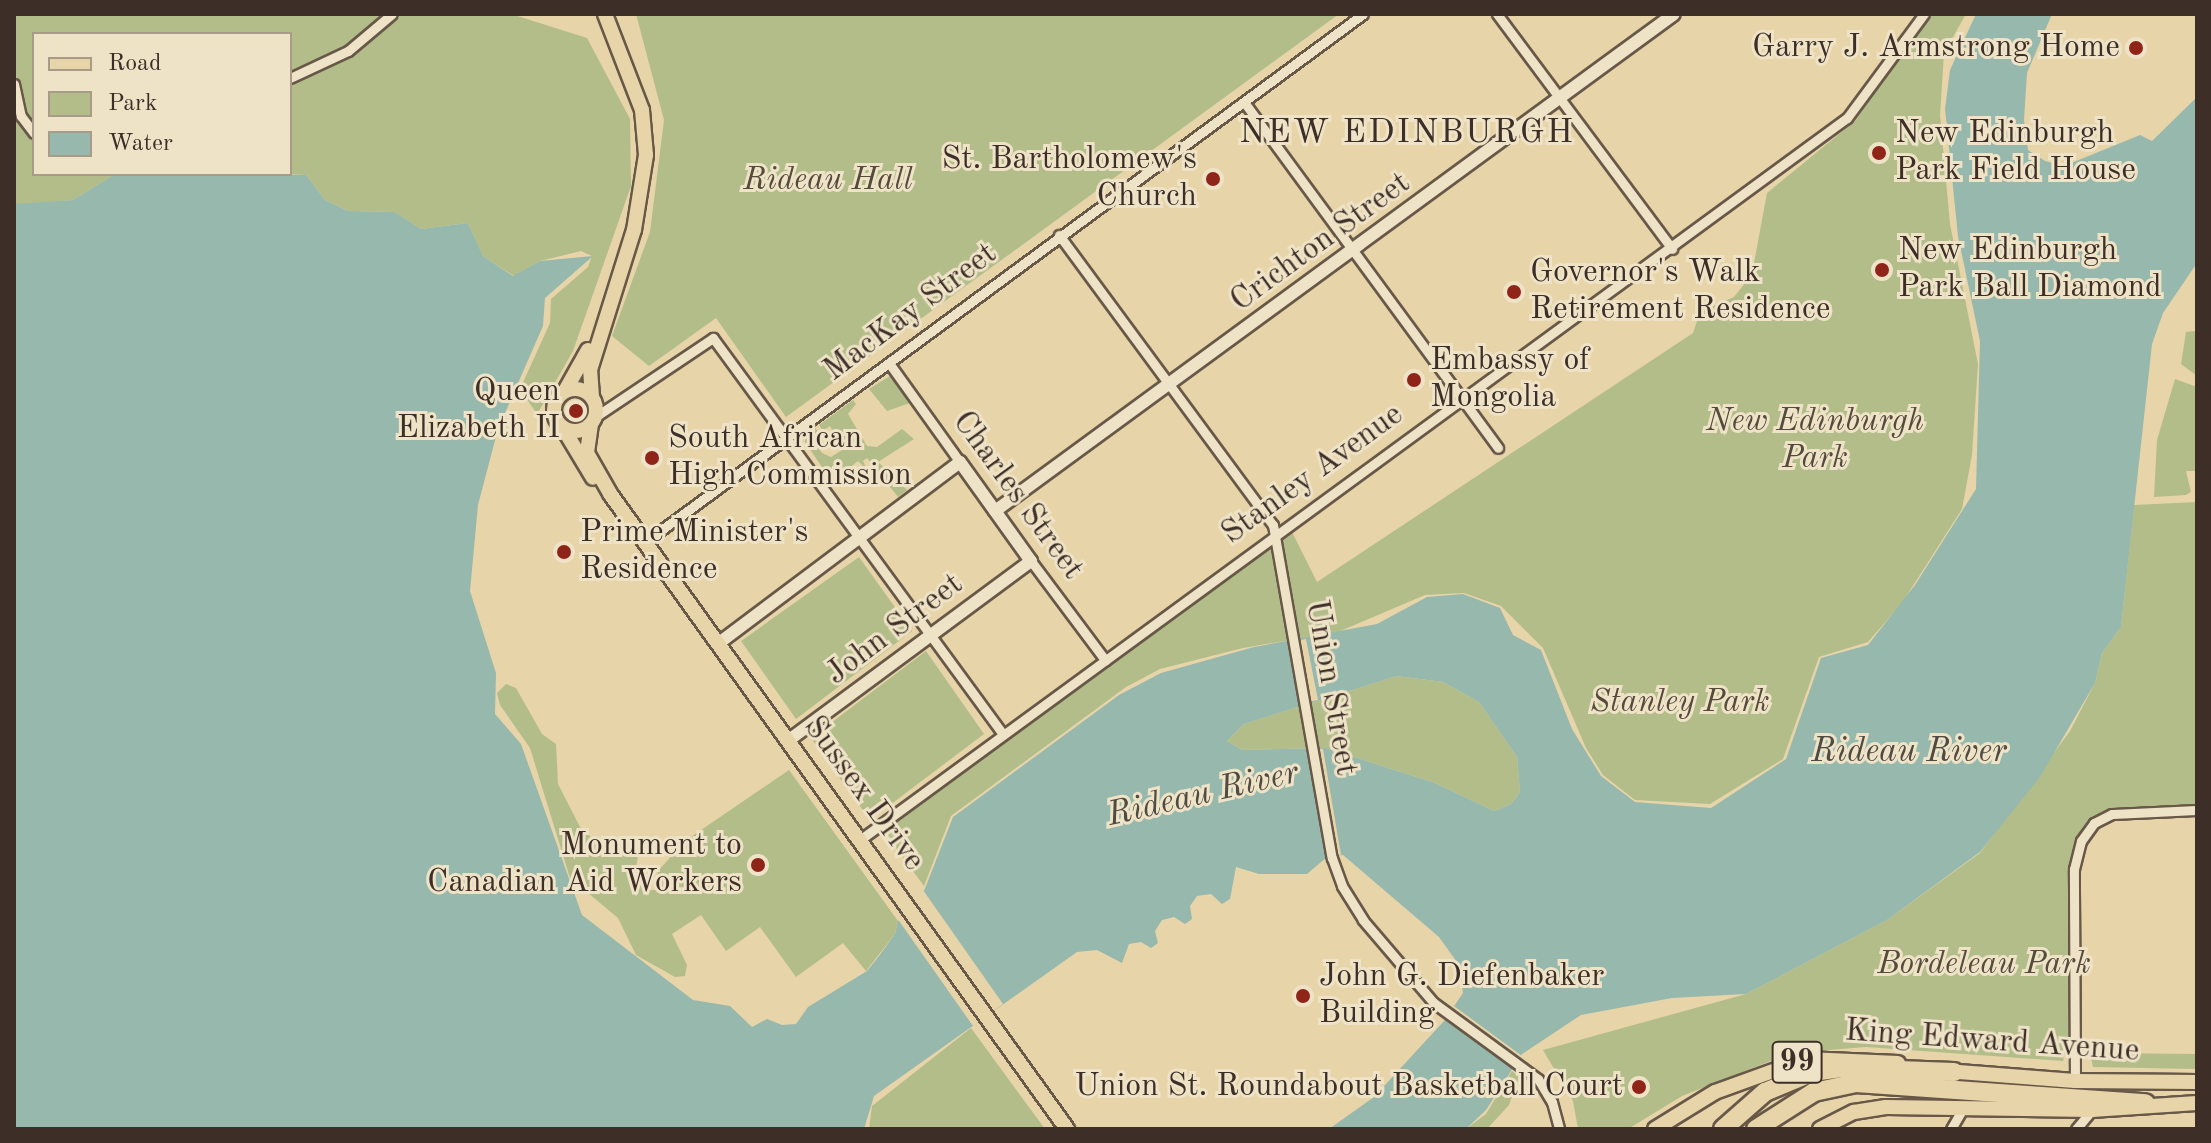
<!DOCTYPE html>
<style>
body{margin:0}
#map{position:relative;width:2211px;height:1143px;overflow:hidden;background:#e7d4a9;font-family:"Old Standard TT",serif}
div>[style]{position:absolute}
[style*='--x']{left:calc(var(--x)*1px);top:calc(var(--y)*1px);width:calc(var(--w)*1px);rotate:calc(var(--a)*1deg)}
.green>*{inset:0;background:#b2bd8a}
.water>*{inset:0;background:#97b8ac}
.pier>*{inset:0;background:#e7d4a9}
.roads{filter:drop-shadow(2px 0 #685848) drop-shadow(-2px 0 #685848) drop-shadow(0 2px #685848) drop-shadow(0 -2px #685848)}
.minor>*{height:9px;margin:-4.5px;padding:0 4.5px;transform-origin:4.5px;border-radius:4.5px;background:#efe3c7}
.tertiary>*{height:12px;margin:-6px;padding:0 6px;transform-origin:6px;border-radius:6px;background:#efe3c7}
.primary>*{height:14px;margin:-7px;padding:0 7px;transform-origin:7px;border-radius:7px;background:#e7d4a9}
.primary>.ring{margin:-7px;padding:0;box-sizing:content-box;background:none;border:14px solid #e7d4a9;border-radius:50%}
.motorway>*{height:18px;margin:-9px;padding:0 9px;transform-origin:9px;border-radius:9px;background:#e7d4a9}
.dots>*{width:22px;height:22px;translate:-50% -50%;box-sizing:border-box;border:4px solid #efe3c7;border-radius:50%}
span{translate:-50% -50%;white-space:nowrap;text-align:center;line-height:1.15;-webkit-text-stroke:6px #efe3c7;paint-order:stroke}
.shield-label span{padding:2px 6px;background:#efe3c7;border:2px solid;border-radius:6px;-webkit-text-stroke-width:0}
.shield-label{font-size:30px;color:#3d2f28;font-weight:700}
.poi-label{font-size:32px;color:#3d2f28}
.right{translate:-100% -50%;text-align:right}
.left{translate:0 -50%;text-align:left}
.park-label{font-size:32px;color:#544b3c;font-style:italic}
.street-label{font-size:32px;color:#3d2f28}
.neighbourhood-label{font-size:34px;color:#3d2f28;letter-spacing:2px}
.water-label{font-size:34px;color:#4f4a42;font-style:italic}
.frame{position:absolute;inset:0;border:16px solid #3d2f28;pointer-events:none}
.legend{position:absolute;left:32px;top:32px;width:260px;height:144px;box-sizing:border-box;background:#efe3c7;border:2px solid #a89b87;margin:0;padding:10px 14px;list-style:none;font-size:24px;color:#3d2f28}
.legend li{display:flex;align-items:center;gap:16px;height:40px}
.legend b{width:40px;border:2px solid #a89b87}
</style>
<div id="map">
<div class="green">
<i style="clip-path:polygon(14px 14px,511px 14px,587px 38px,630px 119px,631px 186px,573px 351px,537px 414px,520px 389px,550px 323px,551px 299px,588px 267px,592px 256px,581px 251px,540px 261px,514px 276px,483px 256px,468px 223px,421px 229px,395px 212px,348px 211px,325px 200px,306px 175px,280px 174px,290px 174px,290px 34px,34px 34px,34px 174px,115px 174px,73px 200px,14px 205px)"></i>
<i style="clip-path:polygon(636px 14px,1339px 14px,786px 417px,716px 318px,649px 366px,612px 336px,650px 232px,664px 120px)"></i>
<i style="clip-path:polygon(1930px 14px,1966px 14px,1944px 53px,1940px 115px,1950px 224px,1978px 364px,1972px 455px,1962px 509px,1902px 603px,1868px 642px,1819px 657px,1783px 759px,1710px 804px,1635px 800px,1603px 775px,1586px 748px,1543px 648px,1501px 606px,1464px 593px,1425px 595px,1338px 632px,1243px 648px,1160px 669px,1126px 687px,951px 816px,924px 886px,885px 833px,888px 825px,1171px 614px,1292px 532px,1317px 582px,1693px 333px,1700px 312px,1734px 297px,1752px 274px,1767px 193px,1855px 121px)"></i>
<i style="clip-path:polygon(2195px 331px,2197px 350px,2197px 376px,2181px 364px,2186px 332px)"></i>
<i style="clip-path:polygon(890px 376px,910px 403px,887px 411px,869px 389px)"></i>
<i style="clip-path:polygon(2175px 379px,2197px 387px,2196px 471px,2186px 471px,2191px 492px,2186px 495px,2154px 497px,2157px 440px)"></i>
<i style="clip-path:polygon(853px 400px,856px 404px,848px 414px,867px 446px,877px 447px,902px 429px,914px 439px,878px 462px,907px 490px,898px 497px,867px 458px,863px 461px,867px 470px,858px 461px,837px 478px,842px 472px,838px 465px,826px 473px,805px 442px,806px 434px,815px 428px,819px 433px,812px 439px,822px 453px,831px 457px,842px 450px,830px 426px,823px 431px,819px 425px)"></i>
<i style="clip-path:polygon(2197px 502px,2197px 810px,2105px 816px,2078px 848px,2074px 1018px,2063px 1061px,1866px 1047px,1791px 1053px,1682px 1096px,1628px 1129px,1578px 1129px,1573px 1101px,1543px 1050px,1746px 994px,1887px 920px,1980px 853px,2070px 731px,2095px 683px,2102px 653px,2121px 627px,2134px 505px)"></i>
<i style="clip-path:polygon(859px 557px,912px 631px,796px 719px,741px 641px)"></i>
<i style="clip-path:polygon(926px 651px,984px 734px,870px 820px,811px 738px)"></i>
<i style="clip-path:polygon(1397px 676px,1443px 682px,1479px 702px,1517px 757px,1520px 792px,1511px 804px,1494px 811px,1435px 783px,1326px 748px,1242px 750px,1227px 741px,1244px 724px)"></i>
<i style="clip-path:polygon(506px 684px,516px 688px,542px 734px,556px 744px,558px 784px,580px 827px,610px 855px,634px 849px,639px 852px,634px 876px,644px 890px,655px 890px,658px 871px,685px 841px,789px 770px,898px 921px,895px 934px,866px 971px,843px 943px,796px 977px,760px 927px,726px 951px,701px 915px,672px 934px,687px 965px,685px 976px,675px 977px,636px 955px,618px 918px,570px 878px,530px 748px,500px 705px,497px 693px)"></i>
<i style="clip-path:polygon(971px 1028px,1045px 1129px,869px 1129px,872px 1106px)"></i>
<i style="clip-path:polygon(2090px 1053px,2197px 1054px,2197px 1069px,2093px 1067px)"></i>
<i style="clip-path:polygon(1512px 1071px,1519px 1077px,1509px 1105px,1487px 1129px,1466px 1129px,1486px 1114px)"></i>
</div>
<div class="water">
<i style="clip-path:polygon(evenodd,1976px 14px,2052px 14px,2027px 73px,2024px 120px,2028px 150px,2045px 161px,2064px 166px,2140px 135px,2152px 141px,2197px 97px,2197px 263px,2163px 313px,2152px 344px,2121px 627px,2102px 653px,2095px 683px,2040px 777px,1980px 852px,1887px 920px,1746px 994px,1672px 998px,1581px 1015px,1522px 1054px,1486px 1110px,1466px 1129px,1329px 1129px,1374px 1097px,1444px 1021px,1463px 993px,1459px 965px,1439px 937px,1343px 855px,1327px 857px,1307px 874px,1259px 874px,1236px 867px,1230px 899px,1222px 904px,1211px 894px,1197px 896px,1190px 906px,1192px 919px,1185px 924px,1174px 917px,1162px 920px,1155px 931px,1158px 943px,1151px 948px,1141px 942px,1129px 944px,1122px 963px,1097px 950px,1077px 952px,874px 1096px,864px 1129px,14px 1129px,14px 204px,73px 200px,115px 174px,306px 175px,325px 200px,348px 211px,395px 212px,421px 229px,468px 223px,483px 256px,513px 276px,540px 261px,593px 256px,545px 298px,543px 326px,498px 429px,478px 505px,470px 591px,496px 673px,495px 714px,521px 744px,582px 915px,693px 1000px,730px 1006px,752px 1027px,767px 1019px,782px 1025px,796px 1024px,808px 1007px,867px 971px,879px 956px,895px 934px,898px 921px,924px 891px,953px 817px,1119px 695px,1161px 673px,1254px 647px,1377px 624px,1427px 597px,1463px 594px,1500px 608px,1513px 635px,1541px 650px,1572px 729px,1601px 776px,1635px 802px,1711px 808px,1786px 759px,1821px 658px,1868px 645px,1915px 585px,1976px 489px,1980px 341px,1958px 236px,1945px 109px,1950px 70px,1976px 14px,1397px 676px,1443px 682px,1479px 702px,1517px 757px,1520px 792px,1511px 804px,1494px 811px,1435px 783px,1326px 748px,1242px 750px,1227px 741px,1244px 724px,1397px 676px)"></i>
</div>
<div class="pier">
<i style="clip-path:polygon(1306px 639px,1318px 700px,1302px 703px,1290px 642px)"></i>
<i style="clip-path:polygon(1323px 749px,1341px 855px,1327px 858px,1309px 750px)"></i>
<i style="clip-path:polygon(923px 890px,1003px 1004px,973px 1026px,897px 918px)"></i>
<i style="clip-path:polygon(1454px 1006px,1522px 1056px,1513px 1068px,1445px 1020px)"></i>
</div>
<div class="roads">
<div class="minor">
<i style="--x:1497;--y:14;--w:293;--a:53.3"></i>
<i style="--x:290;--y:78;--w:64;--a:-25"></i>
<i style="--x:348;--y:51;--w:57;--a:-40.1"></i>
<i style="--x:14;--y:84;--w:33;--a:78"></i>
<i style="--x:21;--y:116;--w:21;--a:53"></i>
<i style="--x:1244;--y:102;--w:429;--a:53.7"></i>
<i style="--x:1059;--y:235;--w:360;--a:53.6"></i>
<i style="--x:1273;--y:525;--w:338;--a:80"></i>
<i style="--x:1332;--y:858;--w:30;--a:70"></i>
<i style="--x:1342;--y:886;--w:40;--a:58"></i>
<i style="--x:1363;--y:920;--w:109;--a:49.5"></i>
<i style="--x:1434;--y:1003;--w:129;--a:36.2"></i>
<i style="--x:1538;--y:1079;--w:27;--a:59"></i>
<i style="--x:1552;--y:1102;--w:28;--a:75"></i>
<i style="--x:889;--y:363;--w:122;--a:54.4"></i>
<i style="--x:595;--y:417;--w:142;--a:-33.8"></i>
<i style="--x:713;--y:338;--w:491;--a:53.8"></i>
<i style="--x:645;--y:542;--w:891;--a:-36.33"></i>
<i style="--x:1031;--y:561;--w:124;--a:53.2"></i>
<i style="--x:861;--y:839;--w:1221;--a:-36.18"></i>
<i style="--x:1847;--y:118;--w:129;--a:-53.5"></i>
<i style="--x:2075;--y:1081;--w:212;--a:-90.3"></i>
<i style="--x:2074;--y:869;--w:29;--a:-76"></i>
<i style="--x:2081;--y:841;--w:22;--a:-54"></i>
<i style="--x:2094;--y:823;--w:20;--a:-27"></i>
<i style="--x:2112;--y:814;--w:85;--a:-2.7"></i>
<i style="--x:1951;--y:1129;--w:24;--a:-60"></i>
<i style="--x:2076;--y:1129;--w:23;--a:-50"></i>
</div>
<div class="tertiary">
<i style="--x:995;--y:511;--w:841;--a:-36.2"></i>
<i style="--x:719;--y:643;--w:301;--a:-36.9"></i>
<i style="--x:960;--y:462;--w:122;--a:54.4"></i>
<i style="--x:1031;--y:561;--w:301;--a:143.5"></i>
</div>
<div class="primary">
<i class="ring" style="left:554px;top:389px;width:28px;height:28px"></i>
<i style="--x:565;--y:391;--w:47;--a:-60.7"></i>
<i style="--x:592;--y:397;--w:27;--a:-94"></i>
<i style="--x:590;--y:370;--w:147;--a:-72.6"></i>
<i style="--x:634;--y:230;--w:76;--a:-80.9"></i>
<i style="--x:646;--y:155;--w:45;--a:-95.1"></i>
<i style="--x:642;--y:110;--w:103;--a:-111.1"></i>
<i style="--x:591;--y:424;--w:29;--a:98"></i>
<i style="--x:587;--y:453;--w:48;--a:60.3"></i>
<i style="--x:611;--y:495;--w:781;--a:54.27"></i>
<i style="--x:563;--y:428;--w:58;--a:59"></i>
<i style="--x:1946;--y:1071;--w:129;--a:4.4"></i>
<i style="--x:2075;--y:1081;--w:122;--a:0.5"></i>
<i style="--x:1655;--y:1129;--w:70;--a:-31.7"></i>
<i style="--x:1715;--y:1092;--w:97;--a:-19.9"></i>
<i style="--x:1806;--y:1059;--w:92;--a:2.5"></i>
<i style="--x:1820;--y:1129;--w:38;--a:-27"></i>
<i style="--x:1854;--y:1112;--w:32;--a:-9"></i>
<i style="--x:1886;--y:1107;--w:206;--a:0.8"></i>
<i style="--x:2092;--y:1110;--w:105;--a:-3.8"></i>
</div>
<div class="motorway">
<i style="--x:1723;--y:1129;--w:56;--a:-41.4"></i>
<i style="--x:1765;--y:1092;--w:52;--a:-22.6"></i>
<i style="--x:1813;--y:1072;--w:30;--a:-8"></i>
<i style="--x:1843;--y:1068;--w:111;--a:2.1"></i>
<i style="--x:1756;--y:1129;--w:69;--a:-32.5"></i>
<i style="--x:1814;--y:1092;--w:43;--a:-12.1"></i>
<i style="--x:1856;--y:1083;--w:290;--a:4"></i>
</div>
</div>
<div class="dots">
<i style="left:2136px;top:48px;background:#8f2418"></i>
<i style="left:1879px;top:153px;background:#8f2418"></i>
<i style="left:1213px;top:179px;background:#8f2418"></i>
<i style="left:1882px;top:270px;background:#8f2418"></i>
<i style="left:1514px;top:292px;background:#8f2418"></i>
<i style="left:1414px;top:380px;background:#8f2418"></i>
<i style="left:576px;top:411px;background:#8f2418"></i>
<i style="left:652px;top:458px;background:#8f2418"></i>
<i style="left:564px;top:552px;background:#8f2418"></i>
<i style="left:758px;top:865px;background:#8f2418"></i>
<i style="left:1303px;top:996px;background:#8f2418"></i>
<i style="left:1639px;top:1087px;background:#8f2418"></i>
</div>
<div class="shield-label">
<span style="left:1797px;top:1062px">99</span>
</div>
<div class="poi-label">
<span class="right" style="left:2120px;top:48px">Garry J. Armstrong Home</span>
<span class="left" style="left:1895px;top:153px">New Edinburgh<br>Park Field House</span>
<span class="right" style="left:1197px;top:179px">St. Bartholomew's<br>Church</span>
<span class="left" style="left:1898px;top:270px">New Edinburgh<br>Park Ball Diamond</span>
<span class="left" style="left:1530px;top:292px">Governor's Walk<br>Retirement Residence</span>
<span class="left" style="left:1430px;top:380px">Embassy of<br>Mongolia</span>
<span class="right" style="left:560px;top:411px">Queen<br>Elizabeth II</span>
<span class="left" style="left:668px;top:458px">South African<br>High Commission</span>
<span class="left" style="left:580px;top:552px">Prime Minister's<br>Residence</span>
<span class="right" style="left:742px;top:865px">Monument to<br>Canadian Aid Workers</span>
<span class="left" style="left:1319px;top:996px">John G. Diefenbaker<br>Building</span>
<span class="right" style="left:1623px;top:1087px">Union St. Roundabout Basketball Court</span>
</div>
<div class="park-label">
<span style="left:828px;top:181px">Rideau Hall</span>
<span style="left:1815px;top:441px">New Edinburgh<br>Park</span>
<span style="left:1680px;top:703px">Stanley Park</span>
<span style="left:1984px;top:965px">Bordeleau Park</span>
</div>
<div class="street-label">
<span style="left:1321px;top:243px;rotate:-36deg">Crichton Street</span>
<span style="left:911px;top:313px;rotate:-37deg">MacKay Street</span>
<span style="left:1313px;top:475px;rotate:-36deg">Stanley Avenue</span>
<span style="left:1017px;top:496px;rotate:54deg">Charles Street</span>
<span style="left:895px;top:630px;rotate:-37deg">John Street</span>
<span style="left:1330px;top:688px;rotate:80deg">Union Street</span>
<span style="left:863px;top:794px;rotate:54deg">Sussex Drive</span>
<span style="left:1992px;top:1042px;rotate:4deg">King Edward Avenue</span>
</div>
<div class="neighbourhood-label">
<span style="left:1407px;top:134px">NEW EDINBURGH</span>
</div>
<div class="water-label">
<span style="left:1909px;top:753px">Rideau River</span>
<span style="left:1203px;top:795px;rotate:-13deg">Rideau River</span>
</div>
<div class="frame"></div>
<ul class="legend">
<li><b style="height:10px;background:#e7d4a9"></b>Road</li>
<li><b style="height:22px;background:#b2bd8a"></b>Park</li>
<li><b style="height:22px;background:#97b8ac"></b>Water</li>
</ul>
</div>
